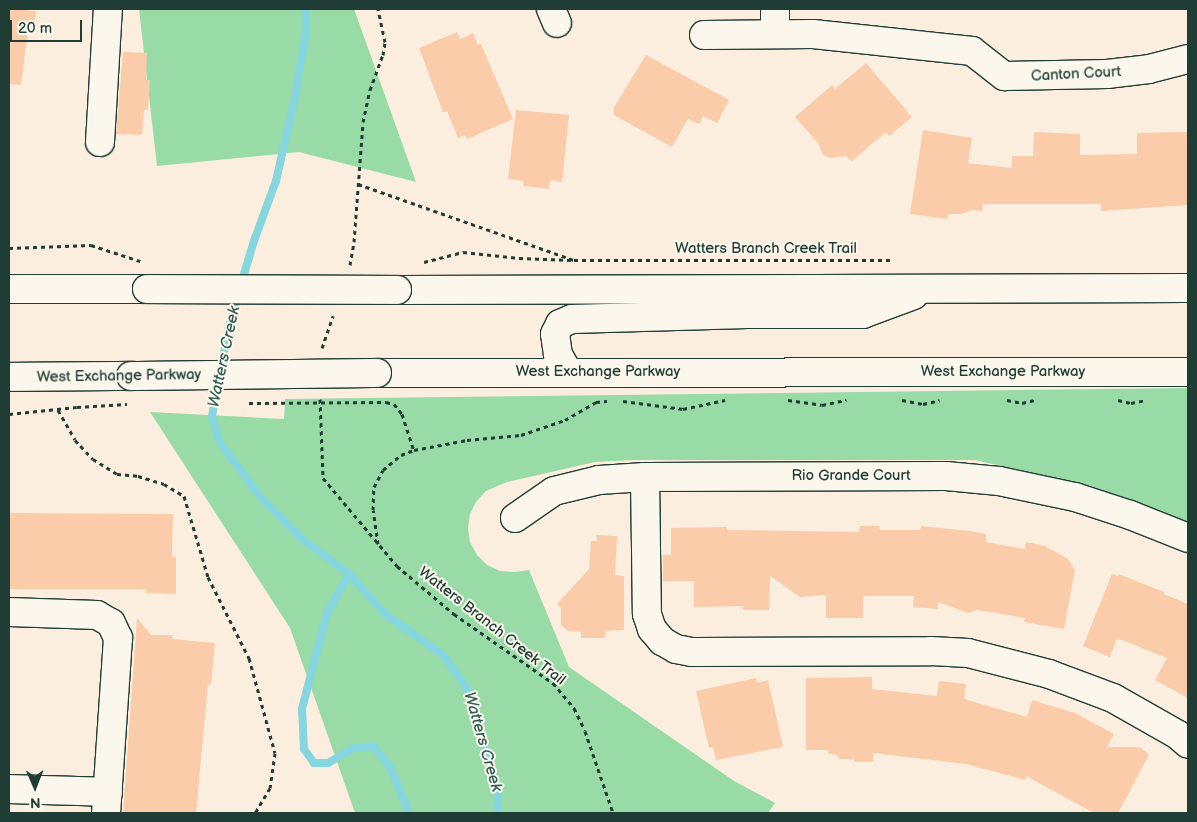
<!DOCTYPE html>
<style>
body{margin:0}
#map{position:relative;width:1197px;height:822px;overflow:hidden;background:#fbeedf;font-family:"Balsamiq Sans",sans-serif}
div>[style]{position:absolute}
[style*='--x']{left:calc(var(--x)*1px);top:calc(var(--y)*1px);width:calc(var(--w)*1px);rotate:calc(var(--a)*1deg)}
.green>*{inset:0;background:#99dba6}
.stream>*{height:8px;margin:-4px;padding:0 4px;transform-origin:4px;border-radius:4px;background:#85d6de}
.building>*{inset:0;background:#fbccaa}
.path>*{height:3px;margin-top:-1.5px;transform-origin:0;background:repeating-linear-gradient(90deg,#1f3d34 0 4px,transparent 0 8px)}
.roads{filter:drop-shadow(1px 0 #1f3d34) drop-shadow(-1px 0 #1f3d34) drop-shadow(0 1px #1f3d34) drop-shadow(0 -1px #1f3d34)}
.minor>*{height:28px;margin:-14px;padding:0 14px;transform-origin:14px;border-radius:14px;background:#fbf7ec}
.major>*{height:28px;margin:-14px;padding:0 14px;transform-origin:14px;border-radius:14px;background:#fbf7ec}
.path-bridge>*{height:3px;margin-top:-1.5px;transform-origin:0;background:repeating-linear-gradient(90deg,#1f3d34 0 4px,transparent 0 8px)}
.bridges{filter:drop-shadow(1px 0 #1f3d34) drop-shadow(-1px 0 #1f3d34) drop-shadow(0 1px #1f3d34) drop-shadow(0 -1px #1f3d34)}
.major-bridge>*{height:28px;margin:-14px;padding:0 14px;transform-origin:14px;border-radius:14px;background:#fbf7ec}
span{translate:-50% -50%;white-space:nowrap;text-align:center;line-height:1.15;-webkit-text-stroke:4px #fbf7ec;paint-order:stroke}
.street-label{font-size:15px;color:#1f3d34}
.water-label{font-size:16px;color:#335c56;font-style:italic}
.frame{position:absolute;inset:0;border:10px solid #1f3d34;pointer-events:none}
.north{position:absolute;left:10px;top:762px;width:50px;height:50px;-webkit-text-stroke:4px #fbf7ec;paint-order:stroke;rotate:179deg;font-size:14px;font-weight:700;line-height:20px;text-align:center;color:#1f3d34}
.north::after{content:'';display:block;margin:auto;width:18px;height:22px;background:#1f3d34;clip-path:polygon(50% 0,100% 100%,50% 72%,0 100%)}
.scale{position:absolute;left:10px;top:20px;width:72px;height:22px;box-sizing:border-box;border:2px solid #1f3d34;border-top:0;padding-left:6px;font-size:15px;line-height:18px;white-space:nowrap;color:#1f3d34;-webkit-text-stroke:4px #fbf7ec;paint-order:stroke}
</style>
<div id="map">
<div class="green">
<i style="clip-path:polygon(139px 9px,354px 9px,416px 182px,299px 152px,157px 166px)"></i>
<i style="clip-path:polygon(1188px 388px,1188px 522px,1091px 486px,975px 460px,633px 460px,595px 462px,507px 482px,486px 491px,476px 502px,470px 514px,468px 528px,470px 542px,477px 555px,487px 565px,500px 571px,515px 572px,529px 570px,569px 667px,734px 781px,775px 803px,768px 813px,355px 813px,290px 628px,150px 412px,284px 419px,285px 399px)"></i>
</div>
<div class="stream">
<i style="--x:241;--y:284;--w:45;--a:-73.2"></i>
<i style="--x:254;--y:241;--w:64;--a:-69.9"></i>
<i style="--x:276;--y:181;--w:86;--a:-77.3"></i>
<i style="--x:295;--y:97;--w:68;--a:-80.7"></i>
<i style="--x:306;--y:30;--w:21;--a:-90"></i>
<i style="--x:238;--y:295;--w:32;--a:106"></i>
<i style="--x:229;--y:326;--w:92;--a:100.7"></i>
<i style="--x:212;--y:416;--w:26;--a:74"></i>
<i style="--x:219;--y:441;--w:63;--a:54"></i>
<i style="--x:256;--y:492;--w:66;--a:45.6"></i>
<i style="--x:302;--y:539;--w:59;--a:36.7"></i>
<i style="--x:349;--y:574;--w:54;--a:48"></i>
<i style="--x:385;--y:614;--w:71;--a:35.3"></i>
<i style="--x:443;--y:655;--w:43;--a:54.5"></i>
<i style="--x:468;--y:690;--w:104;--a:73.3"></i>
<i style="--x:498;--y:790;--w:23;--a:90"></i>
<i style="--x:349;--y:574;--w:45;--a:119.4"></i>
<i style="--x:327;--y:613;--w:99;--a:104.6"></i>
<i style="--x:302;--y:709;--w:40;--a:87.1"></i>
<i style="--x:304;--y:749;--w:17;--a:54"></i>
<i style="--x:314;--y:763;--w:14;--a:0"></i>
<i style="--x:328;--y:763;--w:29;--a:-31"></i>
<i style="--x:353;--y:748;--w:20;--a:-6"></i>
<i style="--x:373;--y:746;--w:27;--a:51"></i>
<i style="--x:390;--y:767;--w:50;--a:67.6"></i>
</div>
<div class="building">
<i style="clip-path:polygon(9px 9px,36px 11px,33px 32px,28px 31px,21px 85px,9px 84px)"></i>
<i style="clip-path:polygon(457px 32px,460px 39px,473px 33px,478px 45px,481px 44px,513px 119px,467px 139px,465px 135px,458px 138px,447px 111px,443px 112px,419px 48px)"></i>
<i style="clip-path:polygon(123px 52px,147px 53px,146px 80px,150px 80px,148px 110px,144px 110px,142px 135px,116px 134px)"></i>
<i style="clip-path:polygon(646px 55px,729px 100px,717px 123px,703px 116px,699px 124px,688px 119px,672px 147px,614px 115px,614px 107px)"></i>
<i style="clip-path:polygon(866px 63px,912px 117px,889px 136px,886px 132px,852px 161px,845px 156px,831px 158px,823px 155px,818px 143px,795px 117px,832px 85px,835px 89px)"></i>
<i style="clip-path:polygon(516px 110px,569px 115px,562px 182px,550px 180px,549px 189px,523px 186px,524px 181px,508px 179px)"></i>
<i style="clip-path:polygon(923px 130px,972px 138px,968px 163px,1012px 168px,1012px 156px,1033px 156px,1034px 132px,1080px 134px,1080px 155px,1137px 154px,1137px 133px,1188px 132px,1188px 205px,1101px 211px,1101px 204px,983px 204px,982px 211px,972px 210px,962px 214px,948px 214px,947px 219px,910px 214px)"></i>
<i style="clip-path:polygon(9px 513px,173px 514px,172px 557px,176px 557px,176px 594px,146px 593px,146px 589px,9px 589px)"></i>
<i style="clip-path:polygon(860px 526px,879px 526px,879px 530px,920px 530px,921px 526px,970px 531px,986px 534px,986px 542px,1025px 549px,1026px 542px,1045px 546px,1068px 559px,1075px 570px,1064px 629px,1024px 622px,1025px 618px,978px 610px,968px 613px,938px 602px,938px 609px,913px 607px,914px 596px,863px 596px,863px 618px,826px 618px,826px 595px,800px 597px,770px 576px,769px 610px,743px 610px,743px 606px,694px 607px,694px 581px,663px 581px,663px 555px,671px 555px,671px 528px,727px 527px,727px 530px,859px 532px)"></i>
<i style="clip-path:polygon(596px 535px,617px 536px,615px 575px,624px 576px,624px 630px,605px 631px,605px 638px,581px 638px,581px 632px,568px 631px,561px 625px,561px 608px,557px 604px,589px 569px,591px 541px,597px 541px)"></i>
<i style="clip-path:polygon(1112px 574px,1118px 576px,1118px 574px,1164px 592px,1164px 594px,1188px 604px,1188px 698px,1155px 680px,1167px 658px,1117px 638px,1110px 657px,1083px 646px)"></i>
<i style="clip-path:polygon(137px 618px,151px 635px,173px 635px,172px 639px,215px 643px,211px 685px,208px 684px,196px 813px,123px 813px)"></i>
<i style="clip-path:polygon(872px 677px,872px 689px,937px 696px,939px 681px,966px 684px,964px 699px,1027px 717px,1032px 700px,1075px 713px,1114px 734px,1107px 747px,1137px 747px,1141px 748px,1149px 755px,1118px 813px,1094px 813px,1026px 776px,1025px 780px,966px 764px,873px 753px,873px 762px,854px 762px,854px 759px,839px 759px,839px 756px,828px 753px,828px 750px,806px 750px,806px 678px)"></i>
<i style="clip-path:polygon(756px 678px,757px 683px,768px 680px,783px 747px,716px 760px,713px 747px,709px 748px,696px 691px)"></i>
</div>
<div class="path">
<i style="--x:358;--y:184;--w:229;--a:19.4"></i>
<i style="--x:574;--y:260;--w:319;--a:0"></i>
<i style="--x:9;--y:248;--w:82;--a:-2.1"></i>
<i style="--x:91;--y:245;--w:55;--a:18.1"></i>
<i style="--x:424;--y:262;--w:40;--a:-14.4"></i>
<i style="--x:463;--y:252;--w:56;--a:6.1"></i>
<i style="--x:519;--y:258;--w:52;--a:2.2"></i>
<i style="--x:350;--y:265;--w:23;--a:-80"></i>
<i style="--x:354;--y:242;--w:120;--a:-85.7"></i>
<i style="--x:363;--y:122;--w:33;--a:-78"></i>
<i style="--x:370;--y:90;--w:37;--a:-70"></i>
<i style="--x:383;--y:55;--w:13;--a:-81"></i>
<i style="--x:385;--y:42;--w:34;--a:-102"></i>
<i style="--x:322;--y:348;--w:34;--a:-71"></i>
<i style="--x:320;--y:399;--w:79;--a:87.8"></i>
<i style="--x:323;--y:478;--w:115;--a:49.9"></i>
<i style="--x:397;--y:566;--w:75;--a:40.1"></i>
<i style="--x:454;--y:614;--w:121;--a:34.9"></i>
<i style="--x:553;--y:683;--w:33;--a:50"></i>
<i style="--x:574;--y:708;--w:25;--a:64"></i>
<i style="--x:585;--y:731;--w:87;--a:71.1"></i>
<i style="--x:788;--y:400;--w:34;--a:8"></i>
<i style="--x:822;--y:405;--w:25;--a:-12"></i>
<i style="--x:902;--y:400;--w:21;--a:11"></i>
<i style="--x:923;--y:404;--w:17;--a:-13"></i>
<i style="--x:1007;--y:400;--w:15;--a:11"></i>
<i style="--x:1022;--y:403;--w:13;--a:-13"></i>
<i style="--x:1118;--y:400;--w:13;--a:13"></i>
<i style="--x:1131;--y:403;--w:15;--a:-11"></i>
<i style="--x:623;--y:401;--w:61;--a:7.6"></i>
<i style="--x:683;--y:409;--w:43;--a:-12.1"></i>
<i style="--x:386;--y:402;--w:8;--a:14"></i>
<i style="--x:394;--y:404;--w:13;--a:51"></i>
<i style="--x:402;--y:414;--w:38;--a:72"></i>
<i style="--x:58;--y:410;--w:34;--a:60"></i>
<i style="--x:75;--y:440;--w:26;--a:47"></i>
<i style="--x:93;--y:459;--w:28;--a:32"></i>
<i style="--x:117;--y:474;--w:21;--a:5"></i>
<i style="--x:138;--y:476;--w:27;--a:17"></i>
<i style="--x:164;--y:484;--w:23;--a:31"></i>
<i style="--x:184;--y:496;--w:84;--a:73.5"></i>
<i style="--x:208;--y:577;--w:91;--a:63.2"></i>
<i style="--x:249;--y:658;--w:98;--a:74.7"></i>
<i style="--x:275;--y:753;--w:35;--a:98"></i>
<i style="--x:270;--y:788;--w:29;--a:121"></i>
<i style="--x:9;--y:414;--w:68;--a:-5.9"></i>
<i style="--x:77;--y:407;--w:50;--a:-3.4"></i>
<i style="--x:378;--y:544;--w:34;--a:-98"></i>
<i style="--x:373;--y:510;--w:23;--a:-88"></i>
<i style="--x:374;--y:487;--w:19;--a:-62"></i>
<i style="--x:383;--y:470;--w:23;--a:-40"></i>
<i style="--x:401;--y:455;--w:14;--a:-21"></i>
<i style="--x:414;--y:450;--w:54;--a:-10.7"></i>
<i style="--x:467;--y:440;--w:54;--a:-5.3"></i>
<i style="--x:521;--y:435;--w:46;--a:-18.8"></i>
<i style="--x:565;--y:420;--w:36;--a:-30"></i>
<i style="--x:596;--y:402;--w:11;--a:-5"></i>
</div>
<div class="roads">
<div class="minor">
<i style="--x:551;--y:9;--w:15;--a:67"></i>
<i style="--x:775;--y:9;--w:24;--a:90"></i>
<i style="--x:704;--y:35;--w:109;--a:-0.5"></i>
<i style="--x:813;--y:34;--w:160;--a:6.1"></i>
<i style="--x:972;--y:51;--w:41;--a:38"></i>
<i style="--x:1004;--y:76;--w:103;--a:-1.1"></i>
<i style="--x:1107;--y:74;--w:42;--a:-6.8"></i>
<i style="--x:1149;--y:69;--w:40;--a:-14.4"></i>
<i style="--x:100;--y:142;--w:133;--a:-86.6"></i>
<i style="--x:645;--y:477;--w:137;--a:89.2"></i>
<i style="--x:647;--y:614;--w:16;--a:72"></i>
<i style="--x:652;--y:629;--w:16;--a:50"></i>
<i style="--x:662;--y:641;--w:16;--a:30"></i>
<i style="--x:676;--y:649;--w:16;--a:11"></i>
<i style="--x:692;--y:652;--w:239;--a:-0.2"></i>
<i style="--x:931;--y:651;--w:37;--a:3"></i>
<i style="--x:968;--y:653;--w:84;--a:14.5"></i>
<i style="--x:1049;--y:674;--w:68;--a:20.6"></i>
<i style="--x:1113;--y:698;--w:75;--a:29.6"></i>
<i style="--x:1178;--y:735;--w:13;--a:42"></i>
<i style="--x:515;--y:518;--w:47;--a:-34.7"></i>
<i style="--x:554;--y:491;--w:46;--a:-13.7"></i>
<i style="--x:599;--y:480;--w:46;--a:-3.7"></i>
<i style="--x:645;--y:477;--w:301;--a:-0.2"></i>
<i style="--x:946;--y:476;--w:53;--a:5.4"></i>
<i style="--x:999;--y:481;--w:78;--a:11.9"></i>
<i style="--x:1075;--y:497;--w:58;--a:18.1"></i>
<i style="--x:1130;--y:515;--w:62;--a:21.6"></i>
<i style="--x:9;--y:612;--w:88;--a:2"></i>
<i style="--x:97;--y:615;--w:16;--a:30"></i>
<i style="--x:111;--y:623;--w:17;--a:65"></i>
<i style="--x:118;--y:638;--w:175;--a:93.9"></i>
<i style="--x:9;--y:789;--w:99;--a:1.7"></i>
</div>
<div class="major">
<i style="--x:9;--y:289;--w:138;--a:0"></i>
<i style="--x:397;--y:290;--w:791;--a:-0.14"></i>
<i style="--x:568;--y:372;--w:20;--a:-120"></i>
<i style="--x:558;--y:355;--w:21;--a:-98"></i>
<i style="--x:555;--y:334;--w:11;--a:-63"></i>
<i style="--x:560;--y:324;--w:13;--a:-23"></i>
<i style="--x:572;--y:319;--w:175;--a:-1.6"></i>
<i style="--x:747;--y:314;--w:116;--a:0"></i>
<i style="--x:863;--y:314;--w:54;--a:-20.4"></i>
<i style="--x:377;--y:373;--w:811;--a:-0.07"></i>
<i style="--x:9;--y:377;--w:122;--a:-0.5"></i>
</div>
</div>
<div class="path-bridge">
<i style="--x:249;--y:403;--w:137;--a:-0.4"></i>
</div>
<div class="bridges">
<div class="major-bridge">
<i style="--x:147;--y:289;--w:250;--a:0.2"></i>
<i style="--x:131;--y:376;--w:246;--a:-0.7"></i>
</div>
</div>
<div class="street-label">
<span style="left:1076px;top:74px;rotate:-3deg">Canton Court</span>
<span style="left:766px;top:249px">Watters Branch Creek Trail</span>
<span style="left:598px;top:372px">West Exchange Parkway</span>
<span style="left:1003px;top:372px">West Exchange Parkway</span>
<span style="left:119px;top:376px;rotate:-1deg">West Exchange Parkway</span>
<span style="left:851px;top:476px">Rio Grande Court</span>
<span style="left:492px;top:626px;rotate:38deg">Watters Branch Creek Trail</span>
</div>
<div class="water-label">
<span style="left:225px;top:357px;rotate:-78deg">Watters Creek</span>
<span style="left:482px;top:742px;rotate:74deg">Watters Creek</span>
</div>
<div class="frame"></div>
<div class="north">N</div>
<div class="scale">20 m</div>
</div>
